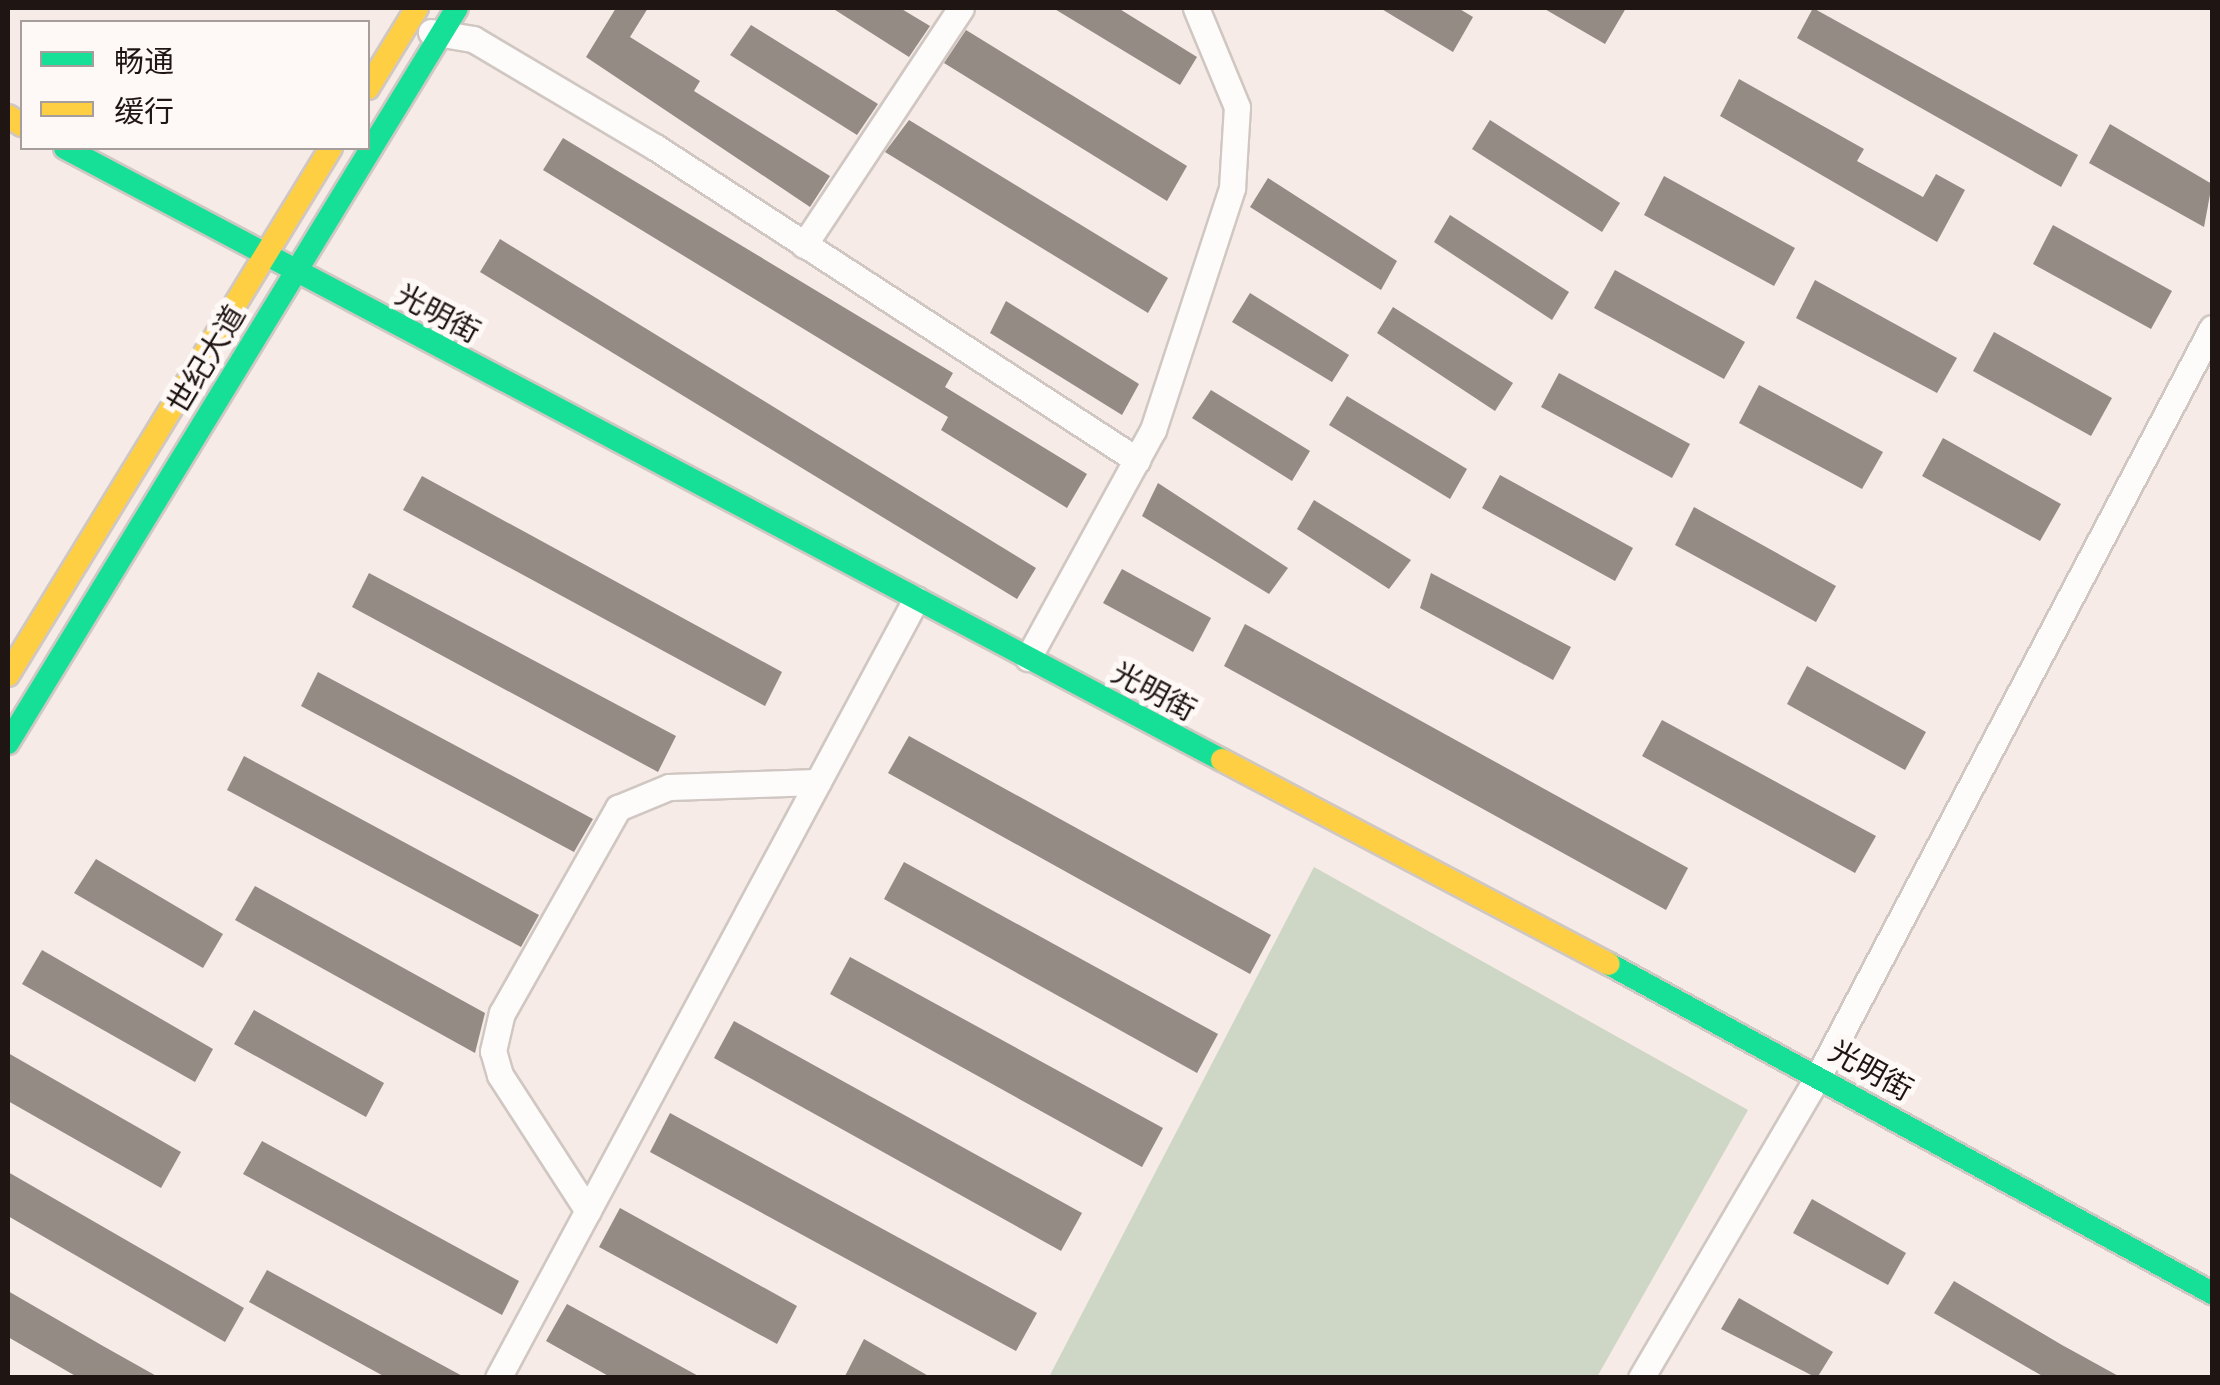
<!DOCTYPE html>
<meta charset="utf-8">
<style>
body{margin:0}
#map{position:relative;width:2220px;height:1385px;overflow:hidden;background:#f6ebe6;font-family:"IBM Plex Serif","Noto Sans SC",serif}
div>[style]{position:absolute}
[style*='--x']{left:calc(var(--x)*1px);top:calc(var(--y)*1px);width:calc(var(--w)*1px);rotate:calc(var(--a)*1deg)}
.green>*{inset:0;background:#ced6c5}
.building>*{inset:0;background:#948b85}
.roads{filter:drop-shadow(2px 0 #d0c7c2) drop-shadow(-2px 0 #d0c7c2) drop-shadow(0 2px #d0c7c2) drop-shadow(0 -2px #d0c7c2)}
.street>*{height:25px;margin:-12.5px;padding:0 12.5px;transform-origin:12.5px;border-radius:12.5px;background:#fefcfb}
.fast>*{height:22px;margin:-11px;padding:0 11px;transform-origin:11px;border-radius:11px;background:#16e098}
.slow>*{height:22px;margin:-11px;padding:0 11px;transform-origin:11px;border-radius:11px;background:#ffcf43}
span{translate:-50% -50%;white-space:nowrap;text-align:center;line-height:1.15;-webkit-text-stroke:10px #fef8f6;paint-order:stroke}
.street-label{font-size:30px;color:#1f1613}
.frame{position:absolute;inset:0;border:10px solid #1f1613;pointer-events:none}
.legend{position:absolute;left:20px;top:20px;width:350px;height:130px;box-sizing:border-box;background:#fef8f6;border:2px solid #a59e9b;margin:0;padding:12px 18px;list-style:none;font-size:30px;color:#1f1613}
.legend li{display:flex;align-items:center;gap:20px;height:50px}
.legend b{width:50px;border:2px solid #a59e9b}
</style>
<div id="map">
<div class="green">
<i style="clip-path:polygon(1314px 867px,1748px 1110px,1597px 1377px,1049px 1377px)"></i>
</div>
<div class="building">
<i style="clip-path:polygon(616px 8px,648px 8px,630px 37px,700px 81px,694px 91px,830px 176px,810px 207px,586px 57px)"></i>
<i style="clip-path:polygon(832px 8px,900px 8px,930px 26px,909px 57px)"></i>
<i style="clip-path:polygon(1053px 8px,1118px 8px,1197px 57px,1180px 85px)"></i>
<i style="clip-path:polygon(1380px 8px,1458px 8px,1473px 17px,1453px 52px)"></i>
<i style="clip-path:polygon(1543px 8px,1626px 8px,1605px 44px)"></i>
<i style="clip-path:polygon(1813px 8px,2078px 155px,2061px 187px,1797px 38px)"></i>
<i style="clip-path:polygon(751px 25px,878px 104px,857px 135px,730px 55px)"></i>
<i style="clip-path:polygon(966px 30px,1187px 166px,1167px 201px,944px 63px)"></i>
<i style="clip-path:polygon(1739px 79px,1864px 149px,1857px 161px,1923px 197px,1936px 174px,1965px 190px,1937px 242px,1720px 116px)"></i>
<i style="clip-path:polygon(909px 120px,1168px 278px,1148px 313px,885px 152px)"></i>
<i style="clip-path:polygon(1490px 120px,1620px 203px,1602px 232px,1472px 149px)"></i>
<i style="clip-path:polygon(2110px 124px,2212px 184px,2204px 227px,2089px 163px)"></i>
<i style="clip-path:polygon(563px 138px,953px 373px,945px 387px,1087px 474px,1067px 508px,941px 430px,948px 417px,543px 170px)"></i>
<i style="clip-path:polygon(1664px 176px,1795px 248px,1774px 286px,1644px 215px)"></i>
<i style="clip-path:polygon(1268px 178px,1397px 261px,1381px 290px,1250px 207px)"></i>
<i style="clip-path:polygon(1450px 215px,1569px 292px,1552px 320px,1434px 242px)"></i>
<i style="clip-path:polygon(2053px 225px,2172px 291px,2151px 329px,2033px 264px)"></i>
<i style="clip-path:polygon(500px 239px,1036px 568px,1017px 599px,480px 272px)"></i>
<i style="clip-path:polygon(1615px 270px,1745px 342px,1724px 379px,1594px 308px)"></i>
<i style="clip-path:polygon(1815px 280px,1957px 358px,1937px 393px,1796px 318px)"></i>
<i style="clip-path:polygon(1250px 293px,1349px 355px,1332px 382px,1232px 322px)"></i>
<i style="clip-path:polygon(1006px 301px,1139px 384px,1122px 415px,990px 333px)"></i>
<i style="clip-path:polygon(1393px 307px,1513px 383px,1495px 411px,1377px 333px)"></i>
<i style="clip-path:polygon(1994px 332px,2112px 398px,2091px 436px,1973px 371px)"></i>
<i style="clip-path:polygon(1559px 373px,1690px 444px,1672px 478px,1541px 407px)"></i>
<i style="clip-path:polygon(1759px 385px,1883px 452px,1862px 489px,1739px 423px)"></i>
<i style="clip-path:polygon(1211px 390px,1310px 451px,1292px 481px,1192px 418px)"></i>
<i style="clip-path:polygon(1347px 396px,1467px 469px,1450px 499px,1329px 425px)"></i>
<i style="clip-path:polygon(1943px 438px,2061px 504px,2040px 541px,1922px 476px)"></i>
<i style="clip-path:polygon(1500px 475px,1633px 548px,1615px 581px,1482px 508px)"></i>
<i style="clip-path:polygon(422px 476px,782px 672px,765px 706px,403px 510px)"></i>
<i style="clip-path:polygon(1158px 483px,1288px 568px,1269px 594px,1142px 516px)"></i>
<i style="clip-path:polygon(1314px 500px,1411px 560px,1389px 589px,1297px 529px)"></i>
<i style="clip-path:polygon(1694px 507px,1836px 586px,1816px 622px,1675px 545px)"></i>
<i style="clip-path:polygon(1122px 569px,1211px 618px,1193px 652px,1103px 603px)"></i>
<i style="clip-path:polygon(369px 573px,676px 736px,658px 772px,352px 607px)"></i>
<i style="clip-path:polygon(1431px 573px,1571px 647px,1553px 680px,1420px 608px)"></i>
<i style="clip-path:polygon(1245px 624px,1688px 868px,1666px 910px,1224px 666px)"></i>
<i style="clip-path:polygon(1807px 666px,1926px 732px,1905px 770px,1787px 704px)"></i>
<i style="clip-path:polygon(318px 672px,593px 819px,574px 852px,301px 706px)"></i>
<i style="clip-path:polygon(1662px 720px,1876px 836px,1855px 873px,1642px 756px)"></i>
<i style="clip-path:polygon(909px 736px,1271px 935px,1250px 974px,888px 773px)"></i>
<i style="clip-path:polygon(244px 756px,539px 915px,521px 947px,227px 790px)"></i>
<i style="clip-path:polygon(96px 859px,223px 934px,203px 968px,74px 893px)"></i>
<i style="clip-path:polygon(904px 862px,1218px 1034px,1197px 1073px,884px 899px)"></i>
<i style="clip-path:polygon(255px 886px,485px 1013px,475px 1053px,235px 920px)"></i>
<i style="clip-path:polygon(42px 950px,213px 1049px,195px 1082px,22px 984px)"></i>
<i style="clip-path:polygon(850px 957px,1163px 1128px,1142px 1167px,830px 994px)"></i>
<i style="clip-path:polygon(254px 1010px,384px 1083px,366px 1117px,234px 1044px)"></i>
<i style="clip-path:polygon(734px 1021px,1082px 1213px,1061px 1251px,714px 1058px)"></i>
<i style="clip-path:polygon(8px 1053px,181px 1152px,161px 1188px,8px 1101px)"></i>
<i style="clip-path:polygon(670px 1113px,1037px 1313px,1016px 1351px,650px 1152px)"></i>
<i style="clip-path:polygon(262px 1141px,519px 1281px,502px 1315px,243px 1174px)"></i>
<i style="clip-path:polygon(8px 1172px,244px 1308px,225px 1342px,8px 1216px)"></i>
<i style="clip-path:polygon(1812px 1199px,1906px 1253px,1888px 1285px,1793px 1233px)"></i>
<i style="clip-path:polygon(620px 1208px,797px 1306px,777px 1344px,599px 1247px)"></i>
<i style="clip-path:polygon(267px 1270px,466px 1378px,387px 1378px,249px 1302px)"></i>
<i style="clip-path:polygon(1954px 1281px,2062px 1345px,2122px 1378px,2046px 1378px,2025px 1366px,1934px 1313px)"></i>
<i style="clip-path:polygon(8px 1291px,103px 1346px,160px 1378px,79px 1378px,8px 1337px)"></i>
<i style="clip-path:polygon(1739px 1298px,1833px 1352px,1817px 1378px,1721px 1329px)"></i>
<i style="clip-path:polygon(567px 1304px,702px 1378px,612px 1378px,546px 1341px)"></i>
<i style="clip-path:polygon(864px 1339px,932px 1378px,844px 1378px)"></i>
</div>
<div class="roads">
<div class="street">
<i style="--x:431;--y:32;--w:43;--a:9.5"></i>
<i style="--x:473;--y:39;--w:212;--a:30.7"></i>
<i style="--x:655;--y:147;--w:575;--a:33"></i>
<i style="--x:804;--y:245;--w:284;--a:-56.5"></i>
<i style="--x:1028;--y:658;--w:260;--a:-61.3"></i>
<i style="--x:1153;--y:430;--w:255;--a:-71.9"></i>
<i style="--x:1232;--y:188;--w:81;--a:-86.5"></i>
<i style="--x:1237;--y:107;--w:107;--a:-112.5"></i>
<i style="--x:588;--y:1211;--w:162;--a:-122.9"></i>
<i style="--x:500;--y:1075;--w:25;--a:-106"></i>
<i style="--x:493;--y:1051;--w:39;--a:-77"></i>
<i style="--x:502;--y:1013;--w:236;--a:-60.5"></i>
<i style="--x:618;--y:808;--w:55;--a:-22.4"></i>
<i style="--x:669;--y:787;--w:149;--a:-1.9"></i>
<i style="--x:498;--y:1378;--w:884;--a:-61.78"></i>
<i style="--x:1641;--y:1378;--w:351;--a:-59.6"></i>
<i style="--x:1819;--y:1075;--w:844;--a:-62.25"></i>
</div>
<div class="fast">
<i style="--x:65;--y:148;--w:1309;--a:27.88"></i>
<i style="--x:8;--y:743;--w:861;--a:-58.58"></i>
<i style="--x:1609;--y:964;--w:687;--a:28.62"></i>
</div>
<div class="slow">
<i style="--x:368;--y:88;--w:94;--a:-58.5"></i>
<i style="--x:8;--y:116;--w:17;--a:33"></i>
<i style="--x:8;--y:675;--w:618;--a:-58.5"></i>
<i style="--x:1222;--y:760;--w:437;--a:27.8"></i>
</div>
</div>
<div class="street-label">
<span style="left:438px;top:313px;rotate:28deg">光明街</span>
<span style="left:206px;top:359px;rotate:-59deg">世纪大道</span>
<span style="left:1154px;top:691px;rotate:28deg">光明街</span>
<span style="left:1871px;top:1070px;rotate:29deg">光明街</span>
</div>
<div class="frame"></div>
<ul class="legend">
<li><b style="height:12px;background:#16e098"></b>畅通</li>
<li><b style="height:12px;background:#ffcf43"></b>缓行</li>
</ul>
</div>
